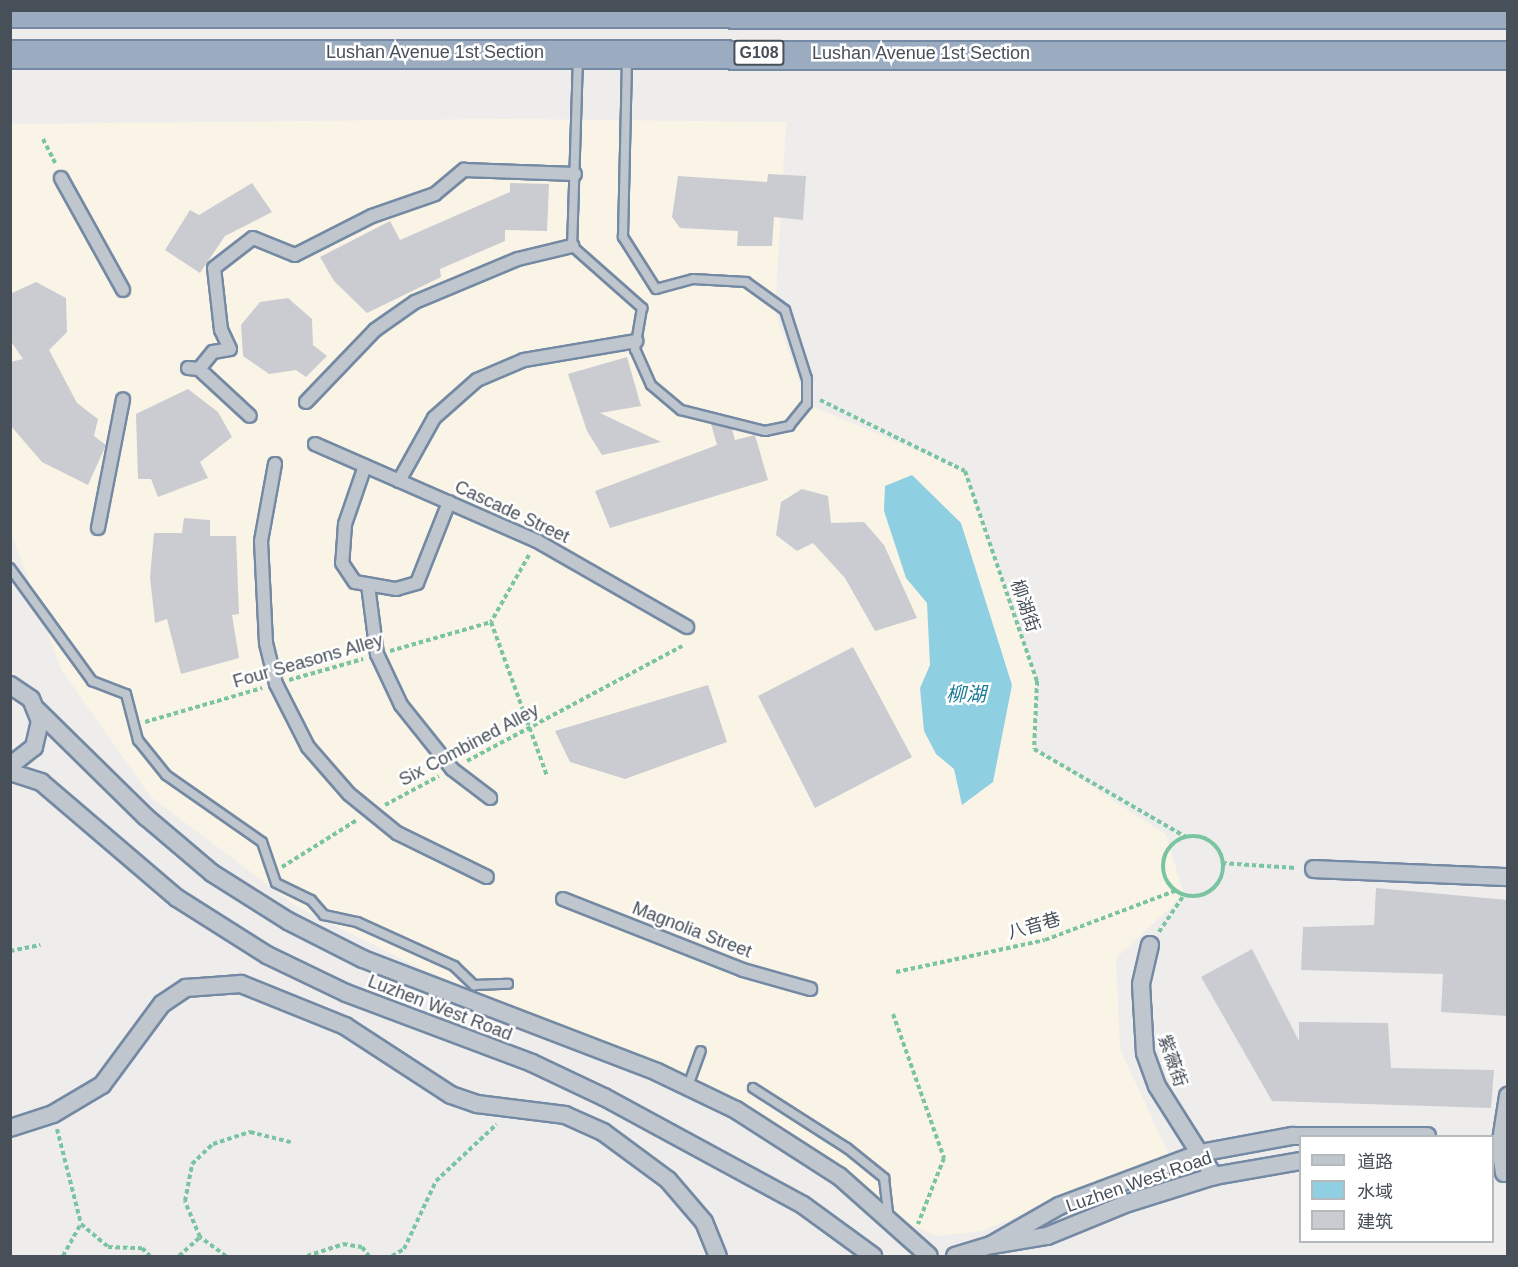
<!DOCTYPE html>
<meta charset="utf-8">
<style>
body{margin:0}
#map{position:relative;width:1518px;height:1267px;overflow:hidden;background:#efedec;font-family:Arial,"Noto Sans SC",sans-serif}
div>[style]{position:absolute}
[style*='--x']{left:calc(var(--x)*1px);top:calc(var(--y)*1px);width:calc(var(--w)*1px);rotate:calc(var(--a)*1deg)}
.commercial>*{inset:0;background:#f9f4e6}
.water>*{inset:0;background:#8fcfe2}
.building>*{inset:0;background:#caccd1}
.path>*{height:4px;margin-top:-2px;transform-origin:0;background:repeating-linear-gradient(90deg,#7ac4a1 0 4.5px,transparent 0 7.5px)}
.path>.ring{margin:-2px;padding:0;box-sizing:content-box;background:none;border:4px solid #7ac4a1;border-radius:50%}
.roads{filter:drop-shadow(2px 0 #7489a3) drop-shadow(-2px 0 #7489a3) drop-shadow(0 2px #7489a3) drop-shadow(0 -2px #7489a3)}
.service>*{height:8px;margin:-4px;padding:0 4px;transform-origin:4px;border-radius:4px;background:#bfc6cd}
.pedestrian>*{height:12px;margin:-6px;padding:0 6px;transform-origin:6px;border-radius:6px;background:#bfc6cd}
.minor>*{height:16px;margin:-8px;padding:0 8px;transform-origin:8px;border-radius:8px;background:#bfc6cd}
.trunk>*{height:27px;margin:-13.5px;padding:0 13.5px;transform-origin:13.5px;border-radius:13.5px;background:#9bacc0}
span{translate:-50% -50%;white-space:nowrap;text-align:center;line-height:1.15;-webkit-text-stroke:5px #fff;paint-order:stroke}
.shield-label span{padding:2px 4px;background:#fff;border:2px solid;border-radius:4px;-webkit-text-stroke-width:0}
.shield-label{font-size:16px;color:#474f58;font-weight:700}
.street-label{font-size:18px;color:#474f58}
.water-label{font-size:20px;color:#197a98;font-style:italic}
.frame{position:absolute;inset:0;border:12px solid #474f58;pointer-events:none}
.legend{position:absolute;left:1299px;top:1135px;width:195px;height:108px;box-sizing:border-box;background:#fff;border:2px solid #b5b9bc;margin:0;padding:8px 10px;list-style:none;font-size:18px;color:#474f58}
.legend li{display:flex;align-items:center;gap:12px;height:30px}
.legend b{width:30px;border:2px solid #b5b9bc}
</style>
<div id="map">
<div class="commercial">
<i style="clip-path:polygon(502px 119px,786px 122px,775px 312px,807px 404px,965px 471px,1037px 681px,1035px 749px,1166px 835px,1184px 895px,1116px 958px,1120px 1049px,1169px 1155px,982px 1231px,937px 1236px,913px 1226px,842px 1169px,738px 1099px,424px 970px,296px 906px,151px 797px,61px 669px,11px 531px,11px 124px)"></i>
</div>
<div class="water">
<i style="clip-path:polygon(912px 475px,961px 523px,1012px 685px,993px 782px,962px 805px,954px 769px,936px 754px,924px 731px,920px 688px,930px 665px,927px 603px,906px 578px,884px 511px,885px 486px)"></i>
</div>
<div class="building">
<i style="clip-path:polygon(768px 174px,806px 176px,803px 220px,774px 217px,772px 246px,737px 246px,738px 231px,680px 228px,672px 217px,678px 176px,767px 182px)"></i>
<i style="clip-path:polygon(252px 183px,272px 212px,225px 236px,200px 273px,165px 250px,190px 210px,199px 215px)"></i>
<i style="clip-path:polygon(510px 183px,549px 184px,547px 231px,505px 230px,505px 241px,440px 269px,441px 277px,367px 313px,334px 281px,320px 257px,390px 221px,400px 240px,510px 192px)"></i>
<i style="clip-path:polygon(36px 282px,66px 298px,67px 332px,49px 350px,77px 403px,98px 419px,94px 436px,106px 445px,88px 485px,42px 462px,10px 425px,10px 362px,23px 359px,10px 340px,10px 294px)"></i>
<i style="clip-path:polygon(288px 298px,312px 319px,313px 345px,327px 356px,306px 377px,296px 370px,269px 374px,243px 356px,241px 325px,260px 302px)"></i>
<i style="clip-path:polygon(627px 357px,641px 406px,600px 413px,661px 442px,602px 455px,587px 431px,568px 374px)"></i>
<i style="clip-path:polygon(188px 389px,218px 412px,232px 437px,200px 462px,208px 478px,158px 497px,151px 479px,138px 479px,136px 414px)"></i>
<i style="clip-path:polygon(711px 424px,732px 429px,735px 440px,755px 435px,768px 480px,610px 528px,595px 491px,717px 445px)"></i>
<i style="clip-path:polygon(802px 489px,828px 496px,831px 523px,864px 522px,884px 545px,917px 618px,875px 631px,845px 578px,813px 543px,797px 551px,776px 535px,781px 502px)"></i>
<i style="clip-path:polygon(184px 518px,210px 520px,210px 536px,236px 536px,239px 614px,232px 615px,239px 658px,181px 674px,167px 619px,155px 623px,150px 577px,154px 533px,182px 533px)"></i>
<i style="clip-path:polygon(853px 647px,912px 757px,815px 808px,758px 696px)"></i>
<i style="clip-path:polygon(708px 685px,727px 742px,625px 779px,570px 762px,555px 731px)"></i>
<i style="clip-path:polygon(1376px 888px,1508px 900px,1508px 1016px,1441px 1012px,1443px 974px,1301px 970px,1303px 927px,1374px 925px)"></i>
<i style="clip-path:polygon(1252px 949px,1299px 1041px,1299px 1022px,1388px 1023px,1391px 1068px,1494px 1070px,1491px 1108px,1272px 1101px,1201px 977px)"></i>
</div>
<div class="path">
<i style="--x:43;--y:139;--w:29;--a:63"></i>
<i style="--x:820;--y:400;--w:161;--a:26.1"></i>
<i style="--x:965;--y:471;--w:222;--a:71.1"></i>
<i style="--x:1037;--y:681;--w:68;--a:92.5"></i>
<i style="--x:1034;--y:749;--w:176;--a:30.1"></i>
<i style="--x:529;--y:555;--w:77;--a:119.6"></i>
<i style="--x:491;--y:622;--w:164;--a:70"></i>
<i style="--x:390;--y:651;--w:105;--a:-16"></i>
<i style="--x:289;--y:680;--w:77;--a:-15.8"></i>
<i style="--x:145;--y:722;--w:122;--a:-16.2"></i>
<i style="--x:467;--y:761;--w:244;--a:-28.1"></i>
<i style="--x:385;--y:805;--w:61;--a:-28.2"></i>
<i class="ring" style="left:1163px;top:836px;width:56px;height:56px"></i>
<i style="--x:1222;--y:863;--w:74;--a:3.9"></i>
<i style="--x:282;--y:867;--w:89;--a:-32.1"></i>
<i style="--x:1159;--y:932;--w:45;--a:-56"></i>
<i style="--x:10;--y:951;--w:31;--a:-11"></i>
<i style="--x:896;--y:972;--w:152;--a:-12.1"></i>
<i style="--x:1045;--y:940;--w:139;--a:-20.7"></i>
<i style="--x:893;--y:1014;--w:153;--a:70.5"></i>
<i style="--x:944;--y:1158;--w:71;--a:111.5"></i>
<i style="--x:57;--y:1129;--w:98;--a:75.8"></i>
<i style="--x:81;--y:1224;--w:35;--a:40"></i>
<i style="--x:108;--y:1247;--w:34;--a:2"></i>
<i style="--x:142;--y:1248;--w:11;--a:45"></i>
<i style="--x:63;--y:1256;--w:37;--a:-61"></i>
<i style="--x:179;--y:1256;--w:28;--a:-42"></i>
<i style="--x:226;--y:1256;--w:32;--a:-144"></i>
<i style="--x:200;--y:1237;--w:39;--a:-113"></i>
<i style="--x:185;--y:1201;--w:38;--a:-79"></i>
<i style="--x:192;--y:1164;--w:29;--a:-44"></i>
<i style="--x:213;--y:1144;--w:39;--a:-18"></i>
<i style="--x:250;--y:1132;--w:45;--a:14"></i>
<i style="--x:307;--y:1256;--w:38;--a:-18"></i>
<i style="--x:343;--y:1244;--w:19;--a:9"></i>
<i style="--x:362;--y:1247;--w:11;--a:52"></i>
<i style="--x:392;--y:1256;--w:14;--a:-30"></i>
<i style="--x:404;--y:1249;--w:75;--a:-64.8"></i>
<i style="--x:436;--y:1181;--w:83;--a:-43.1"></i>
</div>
<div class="roads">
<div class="service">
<i style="--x:578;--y:58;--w:188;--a:91.8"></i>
<i style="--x:572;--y:246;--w:94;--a:41.5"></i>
<i style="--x:642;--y:308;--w:42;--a:99.7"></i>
<i style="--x:635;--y:349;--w:39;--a:66"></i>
<i style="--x:651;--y:385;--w:39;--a:40"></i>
<i style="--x:681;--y:410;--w:87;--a:14"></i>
<i style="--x:765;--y:431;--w:25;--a:-12"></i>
<i style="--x:789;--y:426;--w:28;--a:-51"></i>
<i style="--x:807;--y:404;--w:25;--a:-90"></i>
<i style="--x:807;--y:379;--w:72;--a:-107.7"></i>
<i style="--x:785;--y:310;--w:48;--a:-144.3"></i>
<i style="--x:746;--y:282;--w:53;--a:-176.8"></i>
<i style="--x:693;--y:279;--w:38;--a:165"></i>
<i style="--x:656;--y:289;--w:62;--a:-122.4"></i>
<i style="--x:623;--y:237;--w:179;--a:-88.7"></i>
<i style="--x:10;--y:568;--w:140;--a:54"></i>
<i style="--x:92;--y:681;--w:36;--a:21"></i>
<i style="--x:126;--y:694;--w:48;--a:75.4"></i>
<i style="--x:138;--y:740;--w:45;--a:51.3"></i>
<i style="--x:166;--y:775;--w:117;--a:34.9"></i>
<i style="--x:262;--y:842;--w:43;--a:71.1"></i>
<i style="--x:276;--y:883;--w:39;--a:26"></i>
<i style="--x:311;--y:900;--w:20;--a:49"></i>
<i style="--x:324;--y:915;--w:34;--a:12"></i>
<i style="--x:357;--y:922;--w:107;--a:24.4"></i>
<i style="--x:454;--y:966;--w:28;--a:44"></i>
<i style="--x:474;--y:985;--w:34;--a:-2"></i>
<i style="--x:688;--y:1086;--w:37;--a:-70"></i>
<i style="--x:753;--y:1088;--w:112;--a:32.6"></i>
<i style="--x:847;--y:1148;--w:48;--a:39"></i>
<i style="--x:884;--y:1178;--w:43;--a:83.4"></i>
</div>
<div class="pedestrian">
<i style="--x:61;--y:178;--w:128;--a:61"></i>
<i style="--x:188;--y:368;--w:11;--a:5"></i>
<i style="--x:199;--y:369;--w:69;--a:42.7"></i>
<i style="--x:199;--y:369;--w:22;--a:-51"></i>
<i style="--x:213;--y:352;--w:17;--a:-10"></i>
<i style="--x:230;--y:349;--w:21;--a:-115"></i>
<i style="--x:221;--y:330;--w:62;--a:-96.4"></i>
<i style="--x:214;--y:268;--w:49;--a:-37.6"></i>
<i style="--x:253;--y:238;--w:45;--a:22"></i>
<i style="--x:295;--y:255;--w:86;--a:-26.9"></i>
<i style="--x:372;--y:216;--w:67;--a:-19.2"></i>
<i style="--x:435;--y:194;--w:38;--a:-40"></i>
<i style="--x:464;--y:170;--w:111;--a:2.1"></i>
<i style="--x:306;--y:402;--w:100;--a:-46.2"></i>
<i style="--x:375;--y:330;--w:49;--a:-35"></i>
<i style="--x:415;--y:302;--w:112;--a:-22.7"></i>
<i style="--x:518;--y:259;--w:56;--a:-13.5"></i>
<i style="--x:315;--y:444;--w:242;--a:23.6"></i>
<i style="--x:537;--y:541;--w:173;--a:29.8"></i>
<i style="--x:275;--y:464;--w:78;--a:100.3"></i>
<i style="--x:261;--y:541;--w:102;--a:87.2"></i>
<i style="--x:266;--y:643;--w:42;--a:76.3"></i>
<i style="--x:276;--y:684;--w:71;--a:63.1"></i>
<i style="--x:308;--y:747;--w:62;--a:48.9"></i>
<i style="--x:349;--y:794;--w:62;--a:39.1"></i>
<i style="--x:397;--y:833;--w:100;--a:26.1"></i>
<i style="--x:365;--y:466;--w:61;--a:109"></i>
<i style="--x:345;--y:524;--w:39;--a:94"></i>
<i style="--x:342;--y:563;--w:23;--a:56"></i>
<i style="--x:355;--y:582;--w:42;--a:9.7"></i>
<i style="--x:396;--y:589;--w:22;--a:-16"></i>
<i style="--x:417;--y:583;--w:87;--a:-68.4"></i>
<i style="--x:399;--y:481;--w:72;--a:-60.9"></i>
<i style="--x:434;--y:418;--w:57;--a:-41.5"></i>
<i style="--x:477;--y:380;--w:51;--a:-23.1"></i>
<i style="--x:524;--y:360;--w:114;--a:-9.6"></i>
<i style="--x:98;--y:528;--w:131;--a:-79"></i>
<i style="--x:368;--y:585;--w:70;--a:82.6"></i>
<i style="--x:377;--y:654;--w:56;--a:64.8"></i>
<i style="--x:401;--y:705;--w:82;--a:51.4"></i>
<i style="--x:452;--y:769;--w:48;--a:37.3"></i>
<i style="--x:563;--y:899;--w:193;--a:21.5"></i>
<i style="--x:743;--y:970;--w:70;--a:15.8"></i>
</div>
<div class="minor">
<i style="--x:10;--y:685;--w:25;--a:34"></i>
<i style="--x:31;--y:699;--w:24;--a:68"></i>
<i style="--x:40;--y:721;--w:27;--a:103"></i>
<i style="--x:34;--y:747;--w:31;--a:142"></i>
<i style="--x:37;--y:710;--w:153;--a:44.5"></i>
<i style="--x:146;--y:817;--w:87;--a:40.3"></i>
<i style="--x:212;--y:873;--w:90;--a:32.3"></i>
<i style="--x:288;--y:921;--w:84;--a:26.9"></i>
<i style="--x:363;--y:959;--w:315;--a:21"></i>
<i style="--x:657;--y:1072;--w:88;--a:25.7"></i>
<i style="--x:736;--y:1110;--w:122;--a:32.7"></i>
<i style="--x:839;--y:1176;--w:120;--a:41.6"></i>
<i style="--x:10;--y:772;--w:33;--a:18"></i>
<i style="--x:41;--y:782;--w:179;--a:40.5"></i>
<i style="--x:177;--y:898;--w:107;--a:32.3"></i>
<i style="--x:267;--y:955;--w:88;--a:25.7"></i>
<i style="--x:346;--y:993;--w:199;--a:20.6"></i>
<i style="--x:532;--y:1063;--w:80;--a:25.3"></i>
<i style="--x:604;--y:1097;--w:226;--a:28.5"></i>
<i style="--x:803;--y:1205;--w:87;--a:36.1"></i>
<i style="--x:1314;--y:869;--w:194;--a:2.4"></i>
<i style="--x:1150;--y:945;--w:40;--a:103"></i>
<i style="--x:1141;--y:984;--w:69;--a:86.7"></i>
<i style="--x:1145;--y:1053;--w:35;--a:70"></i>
<i style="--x:1157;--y:1086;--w:107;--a:57.7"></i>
<i style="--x:10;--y:1128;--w:45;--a:-18"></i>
<i style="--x:53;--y:1114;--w:57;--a:-30.6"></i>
<i style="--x:102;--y:1085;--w:101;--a:-53.5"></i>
<i style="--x:162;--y:1004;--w:29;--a:-34"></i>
<i style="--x:186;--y:988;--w:55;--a:-4.2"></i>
<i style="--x:241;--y:984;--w:112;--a:22"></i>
<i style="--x:345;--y:1026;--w:126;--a:33.1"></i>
<i style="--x:451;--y:1095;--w:28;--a:19"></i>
<i style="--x:477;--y:1104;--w:89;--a:7.1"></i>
<i style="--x:565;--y:1115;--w:42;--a:24.1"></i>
<i style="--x:603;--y:1132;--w:81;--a:36.4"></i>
<i style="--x:668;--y:1180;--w:55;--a:49.4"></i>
<i style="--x:704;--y:1222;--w:37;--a:68"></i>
<i style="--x:1504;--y:1173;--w:26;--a:-99"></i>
<i style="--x:1500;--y:1147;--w:52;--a:-81.1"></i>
<i style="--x:992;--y:1245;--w:56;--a:-9.3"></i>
<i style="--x:1047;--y:1236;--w:87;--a:-22.2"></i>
<i style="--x:1128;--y:1203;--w:90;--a:-17.4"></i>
<i style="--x:1214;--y:1176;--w:87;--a:-9.9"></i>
<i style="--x:955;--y:1256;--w:38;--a:-17"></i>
<i style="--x:991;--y:1245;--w:78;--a:-29.8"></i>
<i style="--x:1059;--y:1206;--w:151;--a:-20.6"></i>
<i style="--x:1200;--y:1153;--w:94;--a:-10.5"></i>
<i style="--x:1292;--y:1136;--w:135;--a:0"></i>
</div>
<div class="trunk">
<i style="--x:10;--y:13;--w:1498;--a:0.04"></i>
<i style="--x:10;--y:54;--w:1498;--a:0.04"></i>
</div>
</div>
<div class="shield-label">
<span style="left:759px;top:53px">G108</span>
</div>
<div class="street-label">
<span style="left:435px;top:52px">Lushan Avenue 1st Section</span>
<span style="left:921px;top:53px">Lushan Avenue 1st Section</span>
<span style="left:512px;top:512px;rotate:25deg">Cascade Street</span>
<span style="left:1025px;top:606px;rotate:71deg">柳湖街</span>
<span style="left:308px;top:661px;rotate:-16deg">Four Seasons Alley</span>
<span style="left:469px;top:745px;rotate:-28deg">Six Combined Alley</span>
<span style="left:1034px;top:926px;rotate:-16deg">八音巷</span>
<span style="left:692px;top:930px;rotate:21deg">Magnolia Street</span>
<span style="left:440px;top:1008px;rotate:21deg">Luzhen West Road</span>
<span style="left:1172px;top:1061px;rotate:71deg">紫薇街</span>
<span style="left:1139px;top:1182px;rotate:-19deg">Luzhen West Road</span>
</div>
<div class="water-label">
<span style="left:966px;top:694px">柳湖</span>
</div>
<div class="frame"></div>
<ul class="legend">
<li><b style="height:8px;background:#bfc6cd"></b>道路</li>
<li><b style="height:16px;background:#8fcfe2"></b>水域</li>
<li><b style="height:16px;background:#caccd1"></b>建筑</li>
</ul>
</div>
